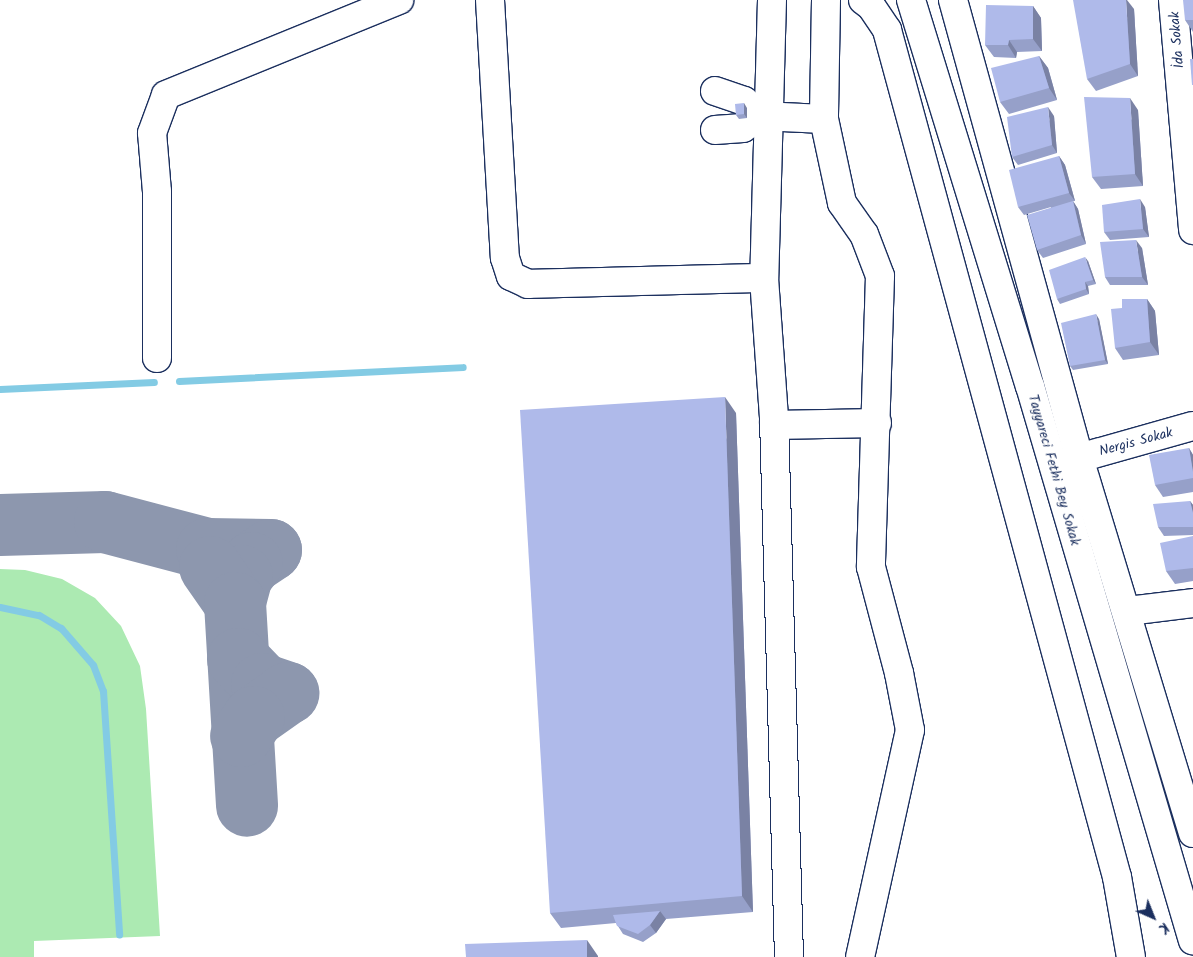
<!DOCTYPE html>
<meta charset="utf-8">
<style>
body{margin:0}
#map{position:relative;width:1193px;height:957px;overflow:hidden;background:#fff;font-family:Kalam,sans-serif}
div>[style]{position:absolute}
[style*='--x']{left:calc(var(--x)*1px);top:calc(var(--y)*1px);width:calc(var(--w)*1px);rotate:calc(var(--a)*1deg)}
.green>*{inset:0;background:#aceab2}
.stream>*{height:7px;margin:-3.5px;padding:0 3.5px;transform-origin:3.5px;border-radius:3.5px;background:#83cbe4}
.taxiway>*{height:62px;margin:-31px;padding:0 31px;transform-origin:31px;border-radius:31px;background:#8d97ae}
.roads{filter:drop-shadow(1px 0 #1b2f5e) drop-shadow(-1px 0 #1b2f5e) drop-shadow(0 1px #1b2f5e) drop-shadow(0 -1px #1b2f5e)}
.minor>*{height:28px;margin:-14px;padding:0 14px;transform-origin:14px;border-radius:14px;background:#fff}
.wall>*{inset:0;background:#96a0c9}
.shaded-wall>*{inset:0;background:#7a82a4}
.building>*{inset:0;background:#afbaea}
span{translate:-50% -50%;white-space:nowrap;text-align:center;line-height:1.15;-webkit-text-stroke:4.5px #fff;paint-order:stroke}
.street-label{font-size:14px;color:#1b2f5e}
.north{position:absolute;left:1128px;top:892px;width:50px;height:50px;-webkit-text-stroke:4px #fff;paint-order:stroke;rotate:136deg;font-size:14px;font-weight:700;line-height:20px;text-align:center;color:#1b2f5e}
.north::after{content:'';display:block;margin:auto;width:18px;height:22px;background:#1b2f5e;clip-path:polygon(50% 0,100% 100%,50% 72%,0 100%)}
</style>
<div id="map">
<div class="green">
<i style="clip-path:polygon(0 569px,25px 570px,62px 579px,95px 598px,121px 626px,140px 666px,146px 709px,160px 936px,34px 941px,34px 957px,0 957px)"></i>
</div>
<div class="stream">
<i style="--x:179;--y:381;--w:284;--a:-2.8"></i>
<i style="--x:0;--y:389;--w:154;--a:-2.6"></i>
<i style="--x:0;--y:607;--w:40;--a:12"></i>
<i style="--x:39;--y:615;--w:26;--a:31"></i>
<i style="--x:61;--y:628;--w:49;--a:49.1"></i>
<i style="--x:93;--y:665;--w:28;--a:69"></i>
<i style="--x:103;--y:691;--w:244;--a:86.2"></i>
</div>
<div class="taxiway">
<i style="--x:0;--y:525;--w:105;--a:-1.6"></i>
<i style="--x:105;--y:522;--w:106;--a:14.8"></i>
<i style="--x:207;--y:549;--w:64;--a:0.9"></i>
<i style="--x:271;--y:550;--w:23;--a:146"></i>
<i style="--x:252;--y:563;--w:16;--a:128"></i>
<i style="--x:242;--y:576;--w:28;--a:105"></i>
<i style="--x:210;--y:567;--w:44;--a:55.2"></i>
<i style="--x:235;--y:603;--w:203;--a:86.6"></i>
<i style="--x:238;--y:659;--w:35;--a:46"></i>
<i style="--x:262;--y:684;--w:28;--a:19"></i>
<i style="--x:288;--y:693;--w:42;--a:144.8"></i>
<i style="--x:254;--y:717;--w:23;--a:124"></i>
</div>
<div class="roads">
<div class="minor">
<i style="--x:490;--y:0;--w:258;--a:86.7"></i>
<i style="--x:505;--y:258;--w:19;--a:72"></i>
<i style="--x:511;--y:276;--w:19;--a:25"></i>
<i style="--x:528;--y:284;--w:236;--a:-1.5"></i>
<i style="--x:772;--y:0;--w:278;--a:91.6"></i>
<i style="--x:764;--y:278;--w:140;--a:85.9"></i>
<i style="--x:774;--y:418;--w:539;--a:88.41"></i>
<i style="--x:826;--y:0;--w:119;--a:91"></i>
<i style="--x:824;--y:119;--w:86;--a:77.9"></i>
<i style="--x:842;--y:203;--w:38;--a:55"></i>
<i style="--x:864;--y:234;--w:45;--a:69.1"></i>
<i style="--x:880;--y:276;--w:291;--a:91.8"></i>
<i style="--x:871;--y:567;--w:110;--a:75.2"></i>
<i style="--x:899;--y:673;--w:58;--a:79.1"></i>
<i style="--x:910;--y:730;--w:232;--a:102.4"></i>
<i style="--x:863;--y:0;--w:10;--a:37"></i>
<i style="--x:871;--y:6;--w:29;--a:56"></i>
<i style="--x:887;--y:30;--w:878;--a:74.81"></i>
<i style="--x:1117;--y:877;--w:81;--a:80.1"></i>
<i style="--x:911;--y:0;--w:404;--a:72.9"></i>
<i style="--x:1030;--y:386;--w:578;--a:73.63"></i>
<i style="--x:953;--y:0;--w:475;--a:74.6"></i>
<i style="--x:1079;--y:458;--w:392;--a:73.1"></i>
<i style="--x:1173;--y:0;--w:231;--a:85"></i>
<i style="--x:715;--y:91;--w:31;--a:19"></i>
<i style="--x:744;--y:101;--w:23;--a:41"></i>
<i style="--x:715;--y:130;--w:28;--a:-4"></i>
<i style="--x:743;--y:128;--w:22;--a:-34"></i>
<i style="--x:761;--y:116;--w:63;--a:2.7"></i>
<i style="--x:157;--y:358;--w:166;--a:-90"></i>
<i style="--x:157;--y:192;--w:59;--a:-94.8"></i>
<i style="--x:152;--y:133;--w:40;--a:-69.8"></i>
<i style="--x:166;--y:95;--w:252;--a:-22.2"></i>
<i style="--x:774;--y:425;--w:103;--a:-1.1"></i>
<i style="--x:1079;--y:458;--w:118;--a:-15.7"></i>
<i style="--x:1128;--y:611;--w:65;--a:-7"></i>
</div>
</div>
<div class="wall">
<i style="clip-path:polygon(1193px 0,1193px 32px,1185px 20px)"></i>
<i style="clip-path:polygon(1033px 6px,1041px 18px,1042px 51px,1017px 52px,1016px 58px,994px 57px,985px 45px)"></i>
<i style="clip-path:polygon(1134px 9px,1138px 76px,1096px 91px,1087px 79px)"></i>
<i style="clip-path:polygon(1039px 56px,1048px 68px,1057px 100px,1009px 114px,1000px 102px)"></i>
<i style="clip-path:polygon(747px 108px,747px 118px,739px 119px,736px 115px)"></i>
<i style="clip-path:polygon(1138px 110px,1143px 186px,1101px 189px,1092px 177px)"></i>
<i style="clip-path:polygon(1054px 116px,1057px 153px,1018px 165px,1012px 157px)"></i>
<i style="clip-path:polygon(1059px 156px,1065px 165px,1075px 201px,1073px 201px,1078px 209px,1086px 244px,1043px 258px,1037px 250px,1051px 207px,1024px 215px,1018px 207px)"></i>
<i style="clip-path:polygon(1145px 207px,1149px 237px,1110px 240px,1104px 232px)"></i>
<i style="clip-path:polygon(1142px 248px,1148px 285px,1110px 285px,1105px 277px)"></i>
<i style="clip-path:polygon(1088px 261px,1096px 284px,1088px 286px,1089px 294px,1060px 304px,1057px 299px)"></i>
<i style="clip-path:polygon(1147px 299px,1155px 311px,1159px 355px,1123px 360px,1115px 348px,1122px 308px)"></i>
<i style="clip-path:polygon(1099px 319px,1108px 364px,1073px 370px,1070px 366px)"></i>
<i style="clip-path:polygon(736px 413px,753px 912px,666px 919px,656px 933px,643px 942px,623px 934px,616px 923px,561px 928px,550px 913px)"></i>
<i style="clip-path:polygon(1189px 448px,1193px 455px,1193px 492px,1163px 497px,1155px 485px)"></i>
<i style="clip-path:polygon(1190px 501px,1193px 505px,1193px 535px,1164px 536px,1158px 527px)"></i>
<i style="clip-path:polygon(1193px 536px,1193px 581px,1175px 584px,1166px 571px)"></i>
</div>
<div class="shaded-wall">
<i style="clip-path:polygon(1126px 0,1127px 0,1134px 9px,1138px 76px,1130px 64px)"></i>
<i style="clip-path:polygon(1033px 6px,1041px 18px,1042px 51px,1033px 39px)"></i>
<i style="clip-path:polygon(1009px 40px,1017px 52px,1016px 58px,1008px 45px)"></i>
<i style="clip-path:polygon(1039px 56px,1048px 68px,1057px 100px,1049px 88px)"></i>
<i style="clip-path:polygon(1130px 98px,1138px 110px,1143px 186px,1135px 174px)"></i>
<i style="clip-path:polygon(744px 103px,747px 108px,747px 118px,744px 114px)"></i>
<i style="clip-path:polygon(1048px 107px,1054px 116px,1057px 153px,1052px 145px)"></i>
<i style="clip-path:polygon(1059px 156px,1065px 165px,1075px 201px,1069px 193px)"></i>
<i style="clip-path:polygon(1140px 199px,1145px 207px,1149px 237px,1143px 229px)"></i>
<i style="clip-path:polygon(1073px 201px,1078px 209px,1086px 244px,1081px 235px)"></i>
<i style="clip-path:polygon(1136px 240px,1142px 248px,1148px 285px,1142px 277px)"></i>
<i style="clip-path:polygon(1085px 257px,1088px 261px,1096px 284px,1093px 280px)"></i>
<i style="clip-path:polygon(1085px 282px,1088px 286px,1089px 294px,1086px 289px)"></i>
<i style="clip-path:polygon(1147px 299px,1155px 311px,1159px 355px,1150px 342px)"></i>
<i style="clip-path:polygon(1096px 314px,1099px 319px,1108px 364px,1105px 360px)"></i>
<i style="clip-path:polygon(725px 397px,736px 413px,753px 912px,742px 896px)"></i>
<i style="clip-path:polygon(1189px 448px,1193px 455px,1193px 472px)"></i>
<i style="clip-path:polygon(1190px 501px,1193px 505px,1193px 513px)"></i>
<i style="clip-path:polygon(660px 911px,666px 919px,656px 933px,650px 925px)"></i>
<i style="clip-path:polygon(587px 940px,598px 956px,598px 957px,587px 957px)"></i>
</div>
<div class="building">
<i style="clip-path:polygon(1073px 0,1126px 0,1130px 64px,1087px 79px)"></i>
<i style="clip-path:polygon(1183px 0,1193px 0,1193px 20px,1185px 20px)"></i>
<i style="clip-path:polygon(986px 5px,1033px 6px,1033px 39px,1009px 40px,1008px 45px,985px 45px)"></i>
<i style="clip-path:polygon(1039px 56px,1049px 88px,1000px 102px,991px 68px)"></i>
<i style="clip-path:polygon(1190px 59px,1193px 59px,1193px 85px,1192px 85px)"></i>
<i style="clip-path:polygon(1084px 97px,1130px 98px,1135px 174px,1092px 177px)"></i>
<i style="clip-path:polygon(744px 103px,744px 114px,736px 115px,735px 104px)"></i>
<i style="clip-path:polygon(1048px 107px,1052px 145px,1012px 157px,1007px 117px)"></i>
<i style="clip-path:polygon(1059px 156px,1069px 193px,1018px 207px,1009px 170px)"></i>
<i style="clip-path:polygon(1140px 199px,1143px 229px,1104px 232px,1102px 205px)"></i>
<i style="clip-path:polygon(1073px 201px,1081px 235px,1037px 250px,1027px 215px)"></i>
<i style="clip-path:polygon(1136px 240px,1142px 277px,1105px 277px,1100px 242px)"></i>
<i style="clip-path:polygon(1085px 257px,1093px 280px,1085px 282px,1086px 289px,1057px 299px,1049px 270px)"></i>
<i style="clip-path:polygon(1122px 299px,1147px 299px,1150px 342px,1115px 348px,1111px 309px,1122px 308px)"></i>
<i style="clip-path:polygon(1096px 314px,1105px 360px,1070px 366px,1061px 323px)"></i>
<i style="clip-path:polygon(725px 397px,742px 896px,550px 913px,520px 410px)"></i>
<i style="clip-path:polygon(1189px 448px,1193px 472px,1193px 478px,1155px 485px,1149px 455px)"></i>
<i style="clip-path:polygon(1190px 501px,1193px 513px,1193px 527px,1158px 527px,1153px 504px)"></i>
<i style="clip-path:polygon(1193px 536px,1193px 568px,1166px 571px,1160px 543px)"></i>
<i style="clip-path:polygon(660px 911px,650px 925px,638px 934px,617px 926px,613px 915px)"></i>
<i style="clip-path:polygon(587px 940px,587px 957px,466px 957px,465px 944px)"></i>
</div>
<div class="street-label">
<span style="left:1177px;top:40px;rotate:-95deg">İda Sokak</span>
<span style="left:1136px;top:442px;rotate:-15deg">Nergis Sokak</span>
<span style="left:1054px;top:470px;rotate:74deg">Tayyareci Fethi Bey Sokak</span>
</div>
<div class="north">K</div>
</div>
